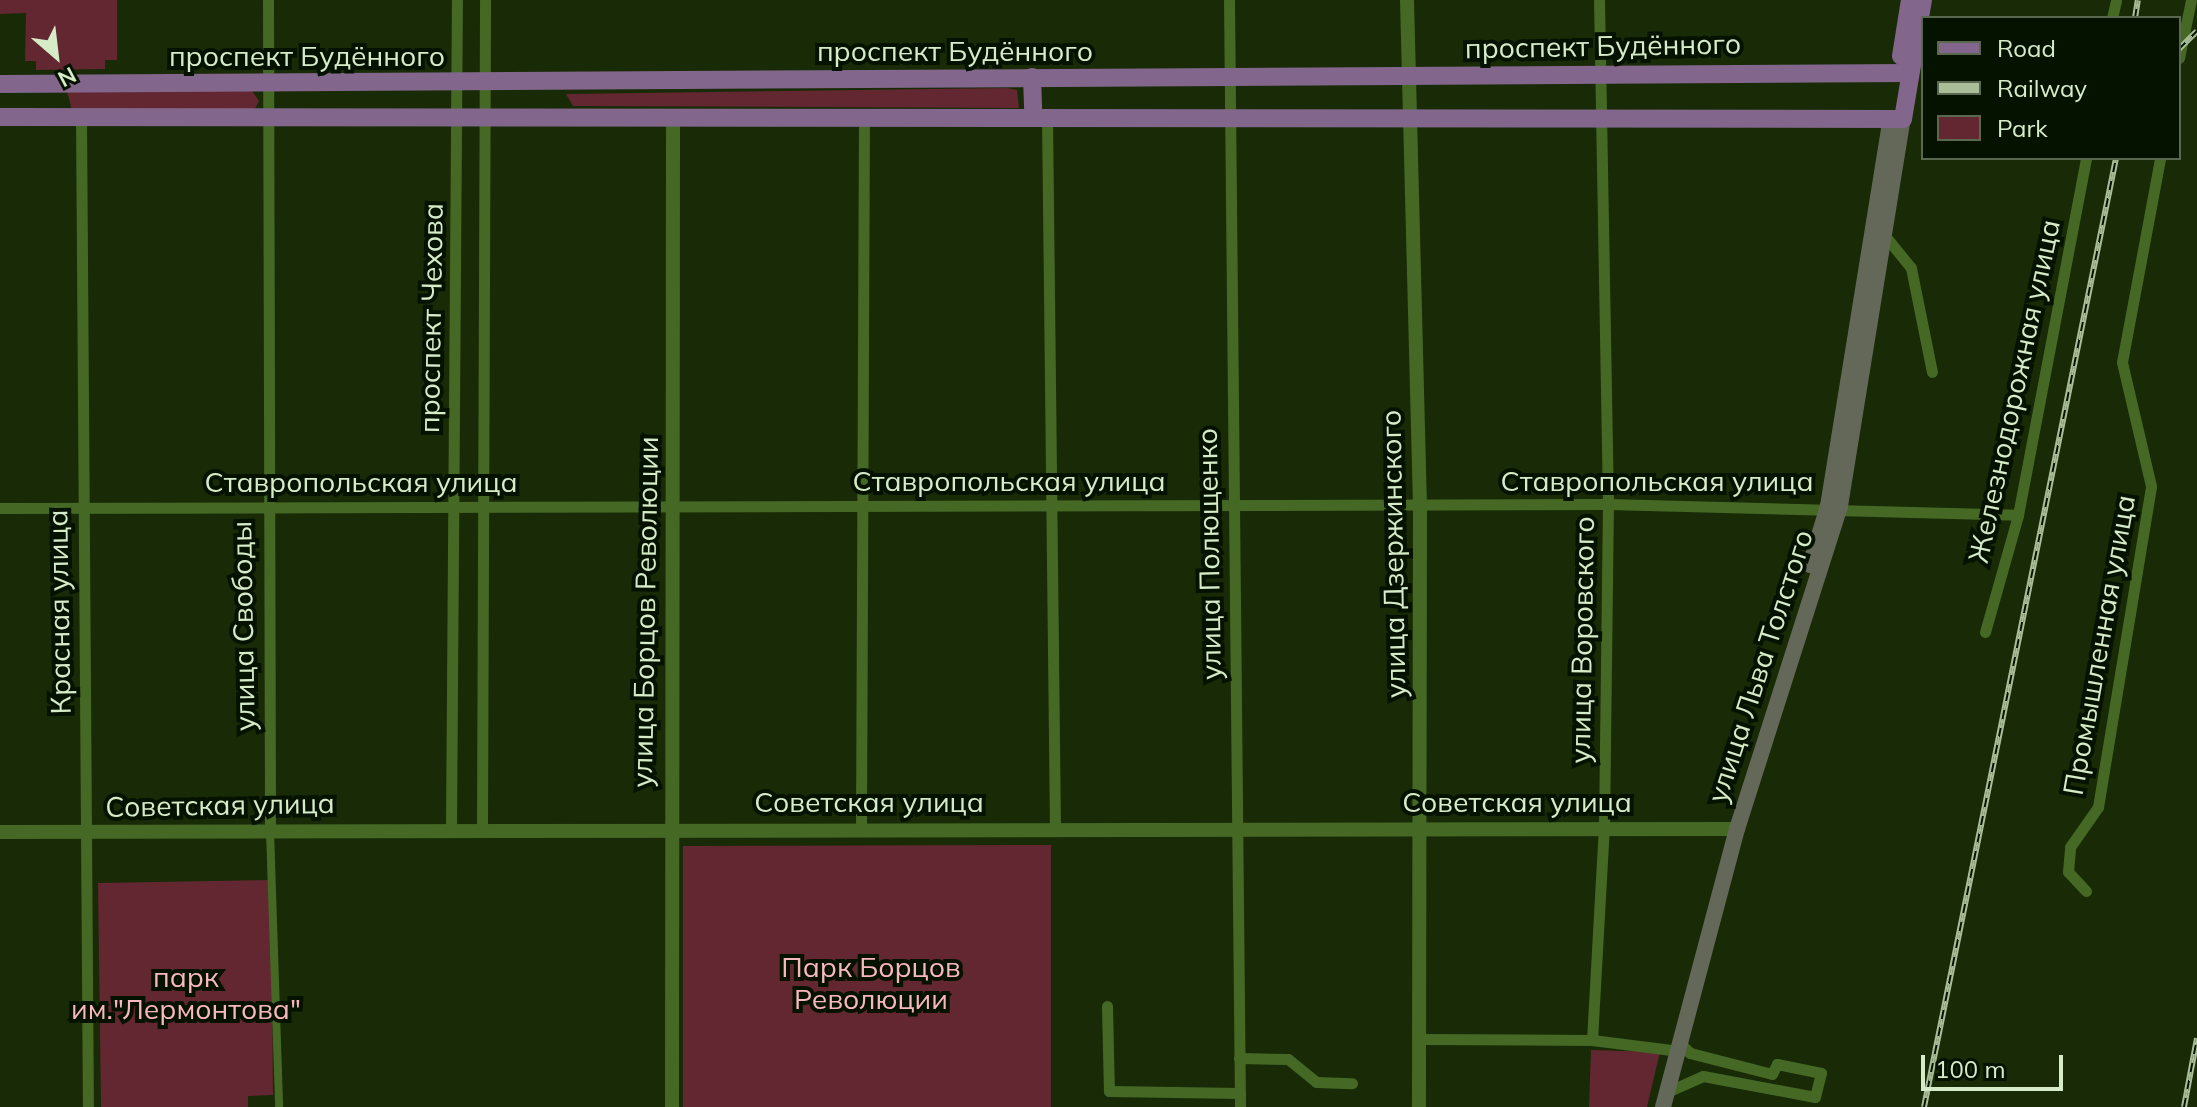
<!DOCTYPE html>
<meta charset="utf-8">
<style>
body{margin:0}
#map{position:relative;width:2197px;height:1107px;overflow:hidden;background:#182a06;font-family:Mulish,sans-serif}
div>[style]{position:absolute}
[style*='--x']{left:calc(var(--x)*1px);top:calc(var(--y)*1px);width:calc(var(--w)*1px);rotate:calc(var(--a)*1deg)}
.green>*{inset:0;background:#622730}
.pedestrian>*{height:8px;margin:-4px;padding:0 4px;transform-origin:4px;border-radius:4px;background:#456924}
.minor>*{height:11px;margin:-5.5px;padding:0 5.5px;transform-origin:5.5px;border-radius:5.5px;background:#456924}
.tertiary>*{height:14px;margin:-7px;padding:0 7px;transform-origin:7px;border-radius:7px;background:#456924}
.secondary>*{height:16px;margin:-8px;padding:0 8px;transform-origin:8px;border-radius:8px;background:#636858}
.primary>*{height:18px;margin:-9px;padding:0 9px;transform-origin:9px;border-radius:9px;background:#82668c}
.rail>*{height:6px;margin-top:-3px;transform-origin:0;background:repeating-linear-gradient(90deg,#051200 0 9px,#aabe9a 0 18px);box-sizing:border-box;border-block:2px solid #aabe9a}
span{translate:-50% -50%;white-space:nowrap;text-align:center;line-height:1.15;-webkit-text-stroke:8px #051200;paint-order:stroke}
.street-label{font-size:28px;color:#d6ebc7}
.park-label{font-size:28px;color:#f7b7bd}
.legend{position:absolute;left:1921px;top:16px;width:260px;height:144px;box-sizing:border-box;background:#051200;border:2px solid #596950;margin:0;padding:10px 14px;list-style:none;font-size:24px;color:#d6ebc7}
.legend li{display:flex;align-items:center;gap:16px;height:40px}
.legend b{width:40px;border:2px solid #596950}
.north{position:absolute;left:16px;top:16px;width:80px;height:80px;-webkit-text-stroke:6px #051200;paint-order:stroke;rotate:152deg;font-size:22px;font-weight:700;line-height:32px;text-align:center;color:#d6ebc7}
.north::after{content:'';display:block;margin:auto;width:28px;height:36px;background:#d6ebc7;clip-path:polygon(50% 0,100% 100%,50% 72%,0 100%)}
.scale{position:absolute;left:1921px;top:1055px;width:142px;height:36px;box-sizing:border-box;border:4px solid #d6ebc7;border-top:0;padding-left:10px;font-size:24px;line-height:28px;white-space:nowrap;color:#d6ebc7;-webkit-text-stroke:6px #051200;paint-order:stroke}
</style>
<div id="map">
<div class="green">
<i style="clip-path:polygon(0 0,117px 0,117px 60px,105px 60px,105px 69px,36px 70px,36px 61px,25px 61px,26px 13px,0 14px)"></i>
<i style="clip-path:polygon(1007px 88px,1017px 90px,1019px 108px,573px 106px,566px 94px)"></i>
<i style="clip-path:polygon(67px 91px,252px 91px,259px 101px,254px 111px,72px 111px)"></i>
<i style="clip-path:polygon(1051px 845px,1051px 1107px,683px 1107px,683px 846px)"></i>
<i style="clip-path:polygon(271px 880px,273px 1095px,248px 1096px,248px 1107px,101px 1107px,98px 883px)"></i>
<i style="clip-path:polygon(1591px 1050px,1660px 1052px,1647px 1107px,1589px 1107px)"></i>
</div>
<div class="pedestrian">
<i style="--x:270;--y:831;--w:276;--a:88.1"></i>
</div>
<div class="minor">
<i style="--x:268;--y:0;--w:830;--a:89.86"></i>
<i style="--x:1229;--y:0;--w:1107;--a:89.43"></i>
<i style="--x:2112;--y:18;--w:18;--a:-77"></i>
<i style="--x:2179;--y:58;--w:59;--a:-78.3"></i>
<i style="--x:1047;--y:115;--w:713;--a:89.36"></i>
<i style="--x:81;--y:116;--w:991;--a:89.6"></i>
<i style="--x:1886;--y:237;--w:40;--a:51"></i>
<i style="--x:1911;--y:268;--w:106;--a:78.6"></i>
<i style="--x:0;--y:508;--w:1608;--a:-0.14"></i>
<i style="--x:1608;--y:504;--w:410;--a:1.5"></i>
<i style="--x:1985;--y:632;--w:122;--a:-74.2"></i>
<i style="--x:2018;--y:515;--w:363;--a:-79.2"></i>
<i style="--x:861;--y:828;--w:712;--a:-89.76"></i>
<i style="--x:451;--y:829;--w:829;--a:-89.59"></i>
<i style="--x:482;--y:829;--w:829;--a:-89.79"></i>
<i style="--x:2086;--y:891;--w:26;--a:-133"></i>
<i style="--x:2068;--y:872;--w:25;--a:-85"></i>
<i style="--x:2070;--y:847;--w:49;--a:-55"></i>
<i style="--x:2098;--y:807;--w:325;--a:-80.6"></i>
<i style="--x:2151;--y:486;--w:127;--a:-103.2"></i>
<i style="--x:2122;--y:362;--w:208;--a:-79.4"></i>
<i style="--x:1107;--y:1006;--w:85;--a:88.7"></i>
<i style="--x:1109;--y:1091;--w:131;--a:0.9"></i>
<i style="--x:1420;--y:1039;--w:172;--a:0.3"></i>
<i style="--x:1592;--y:1040;--w:88;--a:7.2"></i>
<i style="--x:1592;--y:1040;--w:212;--a:-86.8"></i>
<i style="--x:1604;--y:828;--w:324;--a:-89.3"></i>
<i style="--x:1608;--y:504;--w:504;--a:-91.02"></i>
<i style="--x:1239;--y:1058;--w:49;--a:1.2"></i>
<i style="--x:1288;--y:1059;--w:36;--a:39"></i>
<i style="--x:1316;--y:1082;--w:36;--a:2"></i>
<i style="--x:1667;--y:1092;--w:39;--a:-24"></i>
<i style="--x:1703;--y:1076;--w:114;--a:10.6"></i>
<i style="--x:1815;--y:1097;--w:25;--a:-76"></i>
<i style="--x:1821;--y:1073;--w:45;--a:-168.4"></i>
<i style="--x:1777;--y:1064;--w:11;--a:117"></i>
<i style="--x:1772;--y:1074;--w:85;--a:-165.6"></i>
<i style="--x:1690;--y:1053;--w:14;--a:-135"></i>
</div>
<div class="tertiary">
<i style="--x:1407;--y:0;--w:505;--a:88.53"></i>
<i style="--x:1420;--y:505;--w:602;--a:90.1"></i>
<i style="--x:0;--y:832;--w:1737;--a:-0.1"></i>
<i style="--x:672;--y:1107;--w:990;--a:-89.94"></i>
</div>
<div class="secondary">
<i style="--x:1810;--y:565;--w:62;--a:-73"></i>
<i style="--x:1828;--y:506;--w:392;--a:-80.8"></i>
<i style="--x:1663;--y:1107;--w:288;--a:-75.1"></i>
<i style="--x:1737;--y:829;--w:339;--a:-72.3"></i>
<i style="--x:1840;--y:506;--w:392;--a:-80.8"></i>
</div>
<div class="primary">
<i style="--x:1901;--y:56;--w:57;--a:-80.9"></i>
<i style="--x:1032;--y:77;--w:38;--a:88"></i>
<i style="--x:0;--y:84;--w:1910;--a:-0.33"></i>
<i style="--x:0;--y:117;--w:1903;--a:0.06"></i>
<i style="--x:1903;--y:119;--w:121;--a:-80.5"></i>
</div>
<div class="rail">
<i style="--x:2135;--y:18;--w:18;--a:-81"></i>
<i style="--x:2179;--y:49;--w:25;--a:-45"></i>
<i style="--x:1924;--y:1107;--w:968;--a:-78.56"></i>
<i style="--x:2184;--y:1107;--w:70;--a:-79.3"></i>
</div>
<div class="street-label">
<span style="left:1603px;top:46px;rotate:-1deg">проспект Будённого</span>
<span style="left:955px;top:51px">проспект Будённого</span>
<span style="left:307px;top:56px">проспект Будённого</span>
<span style="left:431px;top:318px;rotate:-89deg">проспект Чехова</span>
<span style="left:2014px;top:391px;rotate:-78deg">Железнодорожная улица</span>
<span style="left:1009px;top:481px">Ставропольская улица</span>
<span style="left:1657px;top:481px">Ставропольская улица</span>
<span style="left:361px;top:482px">Ставропольская улица</span>
<span style="left:1209px;top:554px;rotate:-91deg">улица Полющенко</span>
<span style="left:1393px;top:554px;rotate:-91deg">улица Дзержинского</span>
<span style="left:59px;top:612px;rotate:-91deg">Красная улица</span>
<span style="left:645px;top:612px;rotate:-89deg">улица Борцов Революции</span>
<span style="left:243px;top:626px;rotate:-91deg">улица Свободы</span>
<span style="left:1582px;top:640px;rotate:-89deg">улица Воровского</span>
<span style="left:2099px;top:645px;rotate:-80deg">Промышленная улица</span>
<span style="left:1760px;top:666px;rotate:-72deg">улица Льва Толстого</span>
<span style="left:869px;top:802px">Советская улица</span>
<span style="left:1517px;top:802px">Советская улица</span>
<span style="left:220px;top:805px;rotate:-1deg">Советская улица</span>
</div>
<div class="park-label">
<span style="left:871px;top:983px">Парк Борцов<br>Революции</span>
<span style="left:186px;top:993px">парк<br>им."Лермонтова"</span>
</div>
<ul class="legend">
<li><b style="height:10px;background:#82668c"></b>Road</li>
<li><b style="height:10px;background:#aabe9a"></b>Railway</li>
<li><b style="height:22px;background:#622730"></b>Park</li>
</ul>
<div class="north">N</div>
<div class="scale">100 m</div>
</div>
